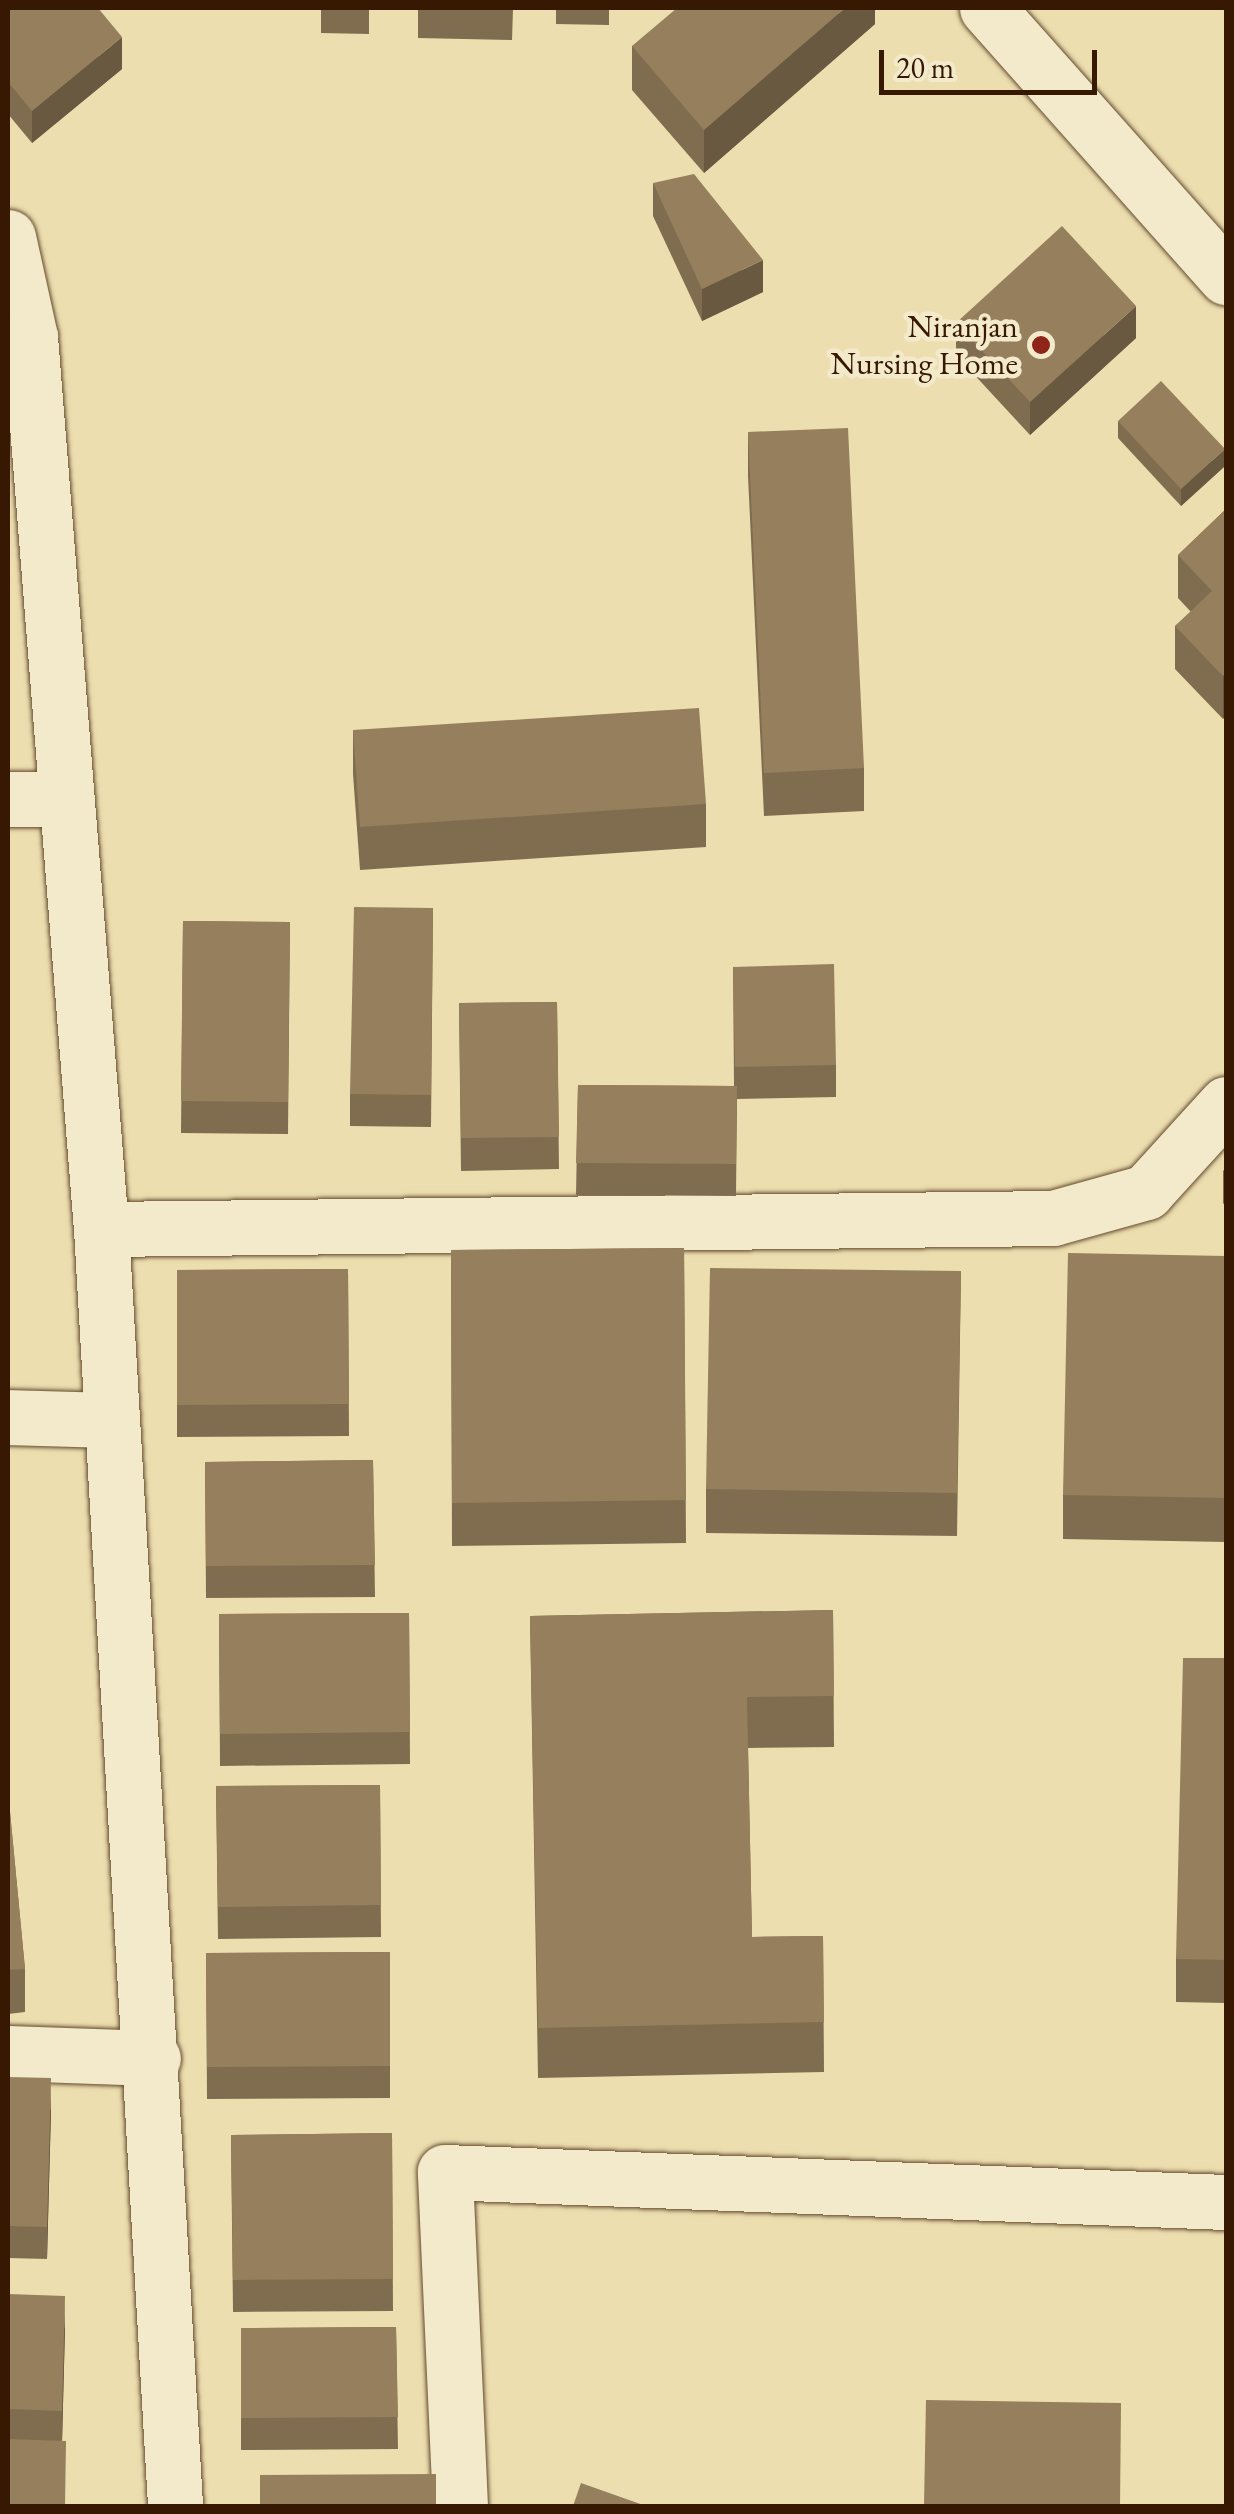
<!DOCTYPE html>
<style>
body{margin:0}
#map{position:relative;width:1234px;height:2514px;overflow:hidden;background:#ecdeaf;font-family:"EB Garamond",serif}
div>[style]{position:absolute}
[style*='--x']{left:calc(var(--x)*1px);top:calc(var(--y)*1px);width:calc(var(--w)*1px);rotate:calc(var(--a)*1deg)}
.roads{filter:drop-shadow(0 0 2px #644a2e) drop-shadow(0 0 2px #644a2e)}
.minor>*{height:55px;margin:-27.5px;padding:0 27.5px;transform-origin:27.5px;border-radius:27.5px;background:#f3eacb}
.wall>*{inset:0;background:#806d4f}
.shaded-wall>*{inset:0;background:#685940}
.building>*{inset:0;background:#957f5c}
.dots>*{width:28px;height:28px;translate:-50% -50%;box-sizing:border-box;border:5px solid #f3eacb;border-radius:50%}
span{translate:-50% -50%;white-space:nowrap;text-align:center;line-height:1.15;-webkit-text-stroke:9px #f3eacb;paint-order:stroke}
.poi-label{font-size:32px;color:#361803}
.right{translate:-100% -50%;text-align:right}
.frame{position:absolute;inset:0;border:10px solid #361803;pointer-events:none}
.scale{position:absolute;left:879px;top:50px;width:218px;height:45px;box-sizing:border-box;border:5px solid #361803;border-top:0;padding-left:12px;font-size:30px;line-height:35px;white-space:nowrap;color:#361803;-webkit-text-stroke:8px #f3eacb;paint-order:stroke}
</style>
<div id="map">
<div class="roads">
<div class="minor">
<i style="--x:987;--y:8;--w:360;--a:48.4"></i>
<i style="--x:8;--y:237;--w:102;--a:77.6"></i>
<i style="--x:30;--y:337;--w:895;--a:85.45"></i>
<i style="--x:101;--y:1229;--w:1279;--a:86.68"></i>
<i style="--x:8;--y:799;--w:58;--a:0"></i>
<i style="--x:101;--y:1229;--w:952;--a:-0.66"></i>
<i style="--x:1053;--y:1218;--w:97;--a:-15.6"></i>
<i style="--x:1146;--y:1192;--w:119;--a:-47.7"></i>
<i style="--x:8;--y:1417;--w:101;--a:1.7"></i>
<i style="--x:8;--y:2053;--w:145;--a:2"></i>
<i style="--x:460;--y:2506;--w:334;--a:-92.6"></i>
<i style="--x:445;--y:2172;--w:782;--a:2.2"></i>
</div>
</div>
<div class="wall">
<i style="clip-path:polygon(8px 8px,122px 69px,32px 143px,8px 114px)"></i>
<i style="clip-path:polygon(321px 8px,369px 8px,369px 34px,321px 33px)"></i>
<i style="clip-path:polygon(418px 8px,513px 8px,512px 40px,418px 38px)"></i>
<i style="clip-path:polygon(556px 8px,609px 8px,609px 25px,556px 24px)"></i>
<i style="clip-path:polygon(875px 8px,875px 24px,704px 173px,632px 90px,632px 46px)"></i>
<i style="clip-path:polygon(653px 183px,763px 292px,702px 321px,653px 216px)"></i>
<i style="clip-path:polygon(956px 323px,1136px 338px,1030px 435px,956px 355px)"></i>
<i style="clip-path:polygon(1118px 421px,1225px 466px,1181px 506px,1118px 438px)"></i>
<i style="clip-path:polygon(748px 432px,864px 768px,864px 811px,764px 816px,748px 476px)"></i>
<i style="clip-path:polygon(1226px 509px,1226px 715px,1223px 719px,1175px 669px,1175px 626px,1191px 612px,1178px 598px,1178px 555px)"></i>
<i style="clip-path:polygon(353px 730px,706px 804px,706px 847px,360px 870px,353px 774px)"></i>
<i style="clip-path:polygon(433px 908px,431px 1127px,350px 1126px,350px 1094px)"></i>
<i style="clip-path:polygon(183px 921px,290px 922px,288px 1134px,181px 1133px)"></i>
<i style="clip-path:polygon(733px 967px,836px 1065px,836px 1097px,737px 1099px,736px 1196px,576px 1195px,578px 1085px,734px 1086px)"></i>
<i style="clip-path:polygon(557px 1002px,559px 1169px,461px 1171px,459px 1003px)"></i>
<i style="clip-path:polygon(1226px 1167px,1226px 1207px,1223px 1203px,1223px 1171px)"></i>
<i style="clip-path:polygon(684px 1248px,686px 1543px,452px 1546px,451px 1250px)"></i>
<i style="clip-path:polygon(1226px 1256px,1226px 1542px,1063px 1539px,1063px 1495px)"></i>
<i style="clip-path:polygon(348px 1269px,349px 1436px,177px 1437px,177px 1270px)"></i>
<i style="clip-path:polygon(961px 1271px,957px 1536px,706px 1533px,706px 1489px)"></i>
<i style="clip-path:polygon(373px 1460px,375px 1597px,206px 1598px,205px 1462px)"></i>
<i style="clip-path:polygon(833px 1610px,834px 1747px,748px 1748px,752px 1937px,823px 1936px,824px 2072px,538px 2078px,530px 1616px)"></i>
<i style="clip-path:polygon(409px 1613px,410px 1764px,220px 1766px,219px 1614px)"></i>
<i style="clip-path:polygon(1226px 1658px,1226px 2003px,1176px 2002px,1176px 1959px)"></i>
<i style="clip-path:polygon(380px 1785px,381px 1937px,218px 1939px,216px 1786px)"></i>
<i style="clip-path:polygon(8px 1791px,25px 1969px,25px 2012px,8px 2014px)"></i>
<i style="clip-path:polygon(390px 1952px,390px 2098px,207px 2099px,206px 1953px)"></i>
<i style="clip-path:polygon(8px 2077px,51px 2110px,47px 2259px,8px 2258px)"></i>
<i style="clip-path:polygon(392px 2133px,393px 2311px,233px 2312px,231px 2135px)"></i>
<i style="clip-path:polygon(8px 2294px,65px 2328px,62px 2441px,8px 2506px)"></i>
<i style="clip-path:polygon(396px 2327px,398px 2449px,241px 2450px,241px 2328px)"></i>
</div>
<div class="shaded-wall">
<i style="clip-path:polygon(845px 8px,875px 8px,875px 24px,704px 173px,704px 130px)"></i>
<i style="clip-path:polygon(122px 37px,122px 69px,32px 143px,32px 111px)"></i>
<i style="clip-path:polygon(763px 260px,763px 292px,702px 321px,702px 289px)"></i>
<i style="clip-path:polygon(1136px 306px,1136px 338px,1030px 435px,1030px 402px)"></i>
<i style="clip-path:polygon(1225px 449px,1225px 466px,1181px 506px,1181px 489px)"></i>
<i style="clip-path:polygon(1226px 672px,1226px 715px,1223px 719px,1223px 676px)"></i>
<i style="clip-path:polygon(51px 2078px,51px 2110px,47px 2259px,47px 2227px)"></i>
<i style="clip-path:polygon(65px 2296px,65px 2328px,62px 2443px,62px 2411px)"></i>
</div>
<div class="building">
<i style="clip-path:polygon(8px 8px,98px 8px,122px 37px,32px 111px,8px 82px)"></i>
<i style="clip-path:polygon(677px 8px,845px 8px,704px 130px,632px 46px)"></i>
<i style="clip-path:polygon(694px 174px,763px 260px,702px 289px,653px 183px)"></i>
<i style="clip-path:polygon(1062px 226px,1136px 306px,1030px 402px,956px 323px)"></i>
<i style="clip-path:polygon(1161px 381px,1225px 449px,1181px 489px,1118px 421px)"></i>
<i style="clip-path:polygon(848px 428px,864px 768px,764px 773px,748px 432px)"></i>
<i style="clip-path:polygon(1226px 509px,1226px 672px,1223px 676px,1175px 626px,1212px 591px,1178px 555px)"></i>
<i style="clip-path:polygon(699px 708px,706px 804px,360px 827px,353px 730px)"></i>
<i style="clip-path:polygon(354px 907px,433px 908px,431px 1095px,350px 1094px)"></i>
<i style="clip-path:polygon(183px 921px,290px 922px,288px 1102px,181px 1101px)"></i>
<i style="clip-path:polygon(834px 964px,836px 1065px,735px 1067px,733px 967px)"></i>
<i style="clip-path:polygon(557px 1002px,559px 1137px,461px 1138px,459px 1003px)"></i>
<i style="clip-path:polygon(578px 1085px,737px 1086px,736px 1164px,576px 1163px)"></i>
<i style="clip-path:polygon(684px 1248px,686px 1500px,452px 1503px,451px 1250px)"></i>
<i style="clip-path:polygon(1068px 1253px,1226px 1256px,1226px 1498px,1063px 1495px)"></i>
<i style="clip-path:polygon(710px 1268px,961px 1271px,957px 1493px,706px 1489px)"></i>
<i style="clip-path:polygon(348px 1269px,349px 1404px,177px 1405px,177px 1270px)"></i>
<i style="clip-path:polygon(373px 1460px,375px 1565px,206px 1566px,205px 1462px)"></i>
<i style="clip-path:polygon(833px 1610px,834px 1696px,747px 1697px,752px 1937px,823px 1936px,824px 2022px,538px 2028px,530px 1616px)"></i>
<i style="clip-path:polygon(409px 1613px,410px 1732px,220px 1734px,219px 1614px)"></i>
<i style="clip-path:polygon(1183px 1658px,1226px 1658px,1226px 1960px,1176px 1959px)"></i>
<i style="clip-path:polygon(380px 1785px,381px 1905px,218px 1907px,216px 1786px)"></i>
<i style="clip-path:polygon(8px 1791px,25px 1969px,8px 1970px)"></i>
<i style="clip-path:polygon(390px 1952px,390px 2066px,207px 2067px,206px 1953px)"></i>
<i style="clip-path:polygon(8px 2077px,51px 2078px,47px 2227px,8px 2226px)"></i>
<i style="clip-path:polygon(392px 2133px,393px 2279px,233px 2280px,231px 2135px)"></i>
<i style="clip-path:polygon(8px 2294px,65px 2296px,62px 2411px,8px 2409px)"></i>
<i style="clip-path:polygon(396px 2327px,398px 2417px,241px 2418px,241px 2328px)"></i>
<i style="clip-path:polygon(926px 2400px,1121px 2403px,1120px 2506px,924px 2506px)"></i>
<i style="clip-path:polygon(8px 2439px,66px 2441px,65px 2506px,8px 2506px)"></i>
<i style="clip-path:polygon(436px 2474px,436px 2506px,260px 2506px,260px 2475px)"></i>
<i style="clip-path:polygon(581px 2483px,646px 2506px,573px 2506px)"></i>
</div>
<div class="dots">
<i style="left:1041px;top:345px;background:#8f2418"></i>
</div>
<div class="poi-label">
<span class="right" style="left:1018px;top:345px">Niranjan<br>Nursing Home</span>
</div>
<div class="frame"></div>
<div class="scale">20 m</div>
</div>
